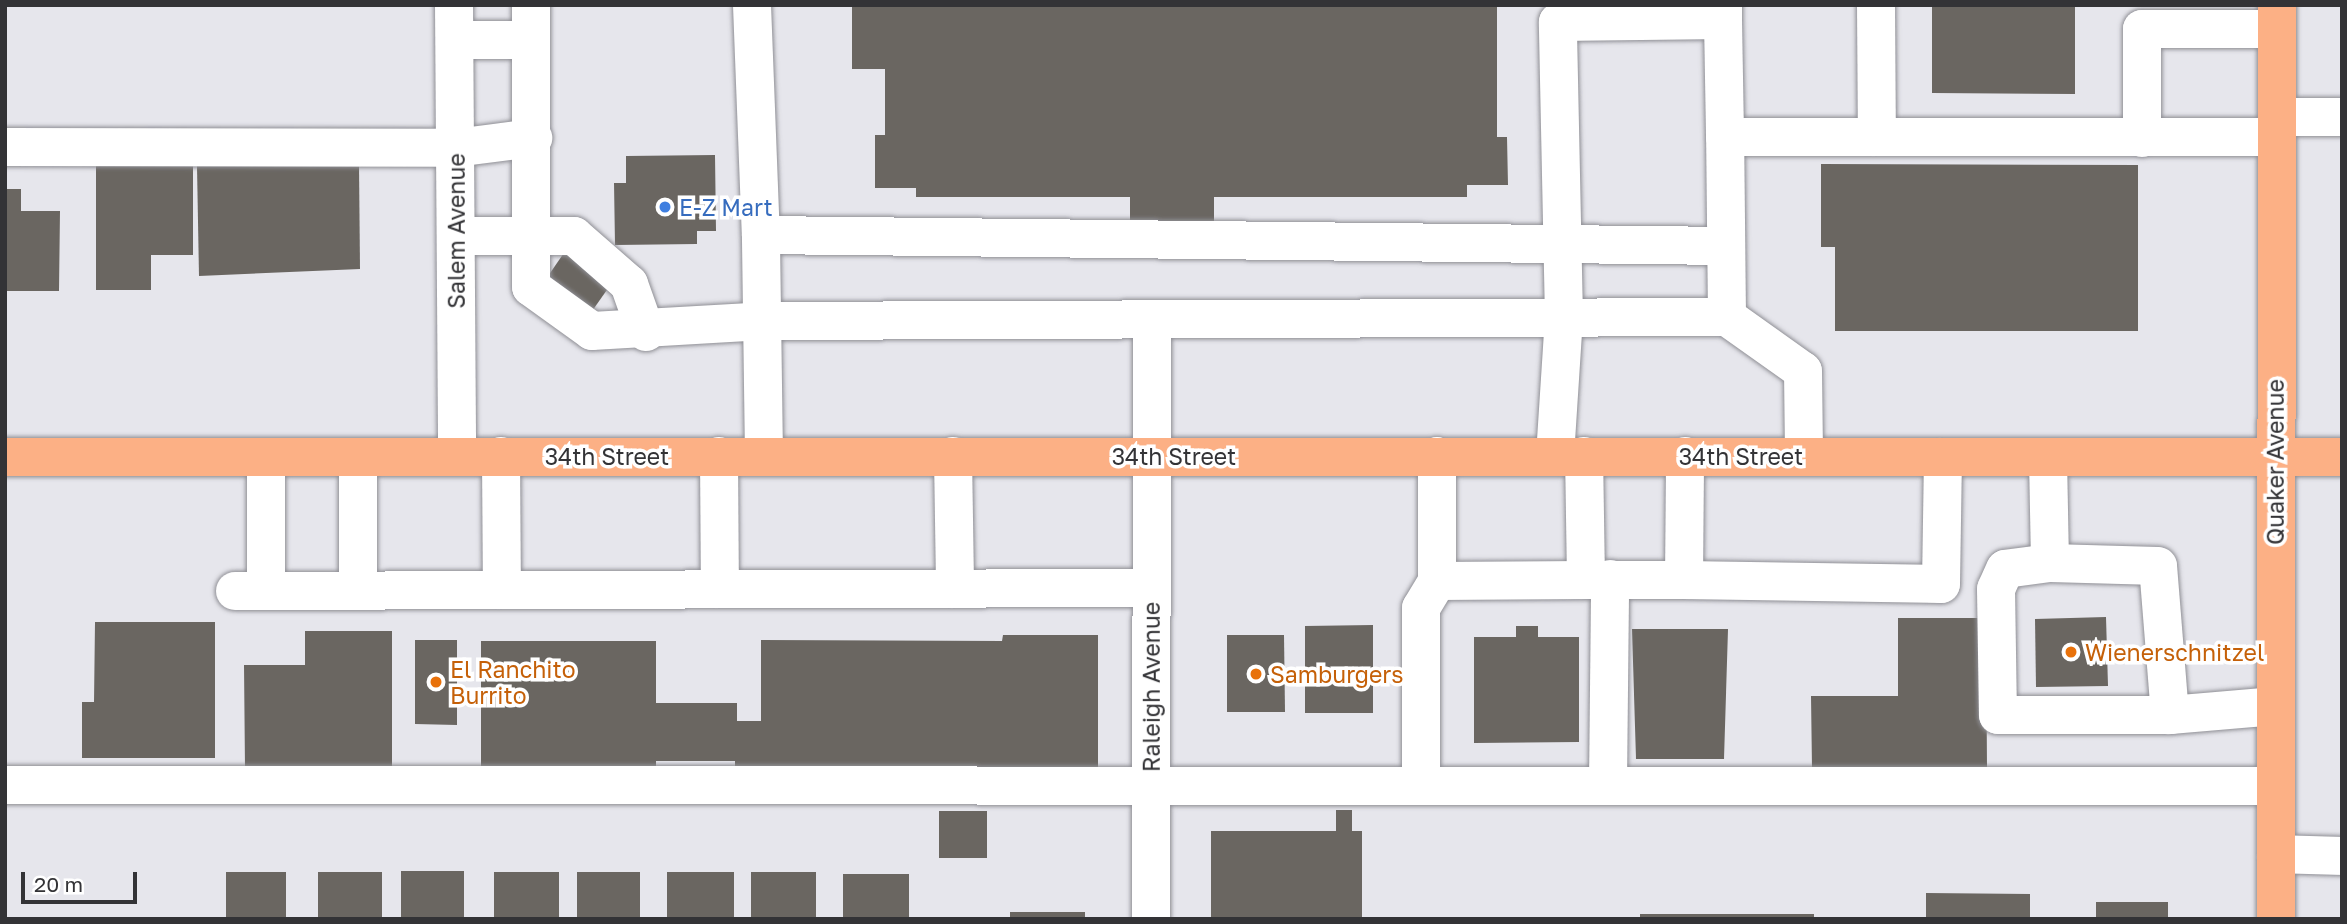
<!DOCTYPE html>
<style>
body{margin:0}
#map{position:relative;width:2347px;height:924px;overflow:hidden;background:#e6e6ec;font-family:"Golos Text",sans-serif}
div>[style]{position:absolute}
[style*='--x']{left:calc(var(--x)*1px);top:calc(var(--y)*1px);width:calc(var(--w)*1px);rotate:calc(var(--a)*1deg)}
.building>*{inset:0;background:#6a6661}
.roads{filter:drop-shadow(0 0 2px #8f8f95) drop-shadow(0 0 2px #8f8f95)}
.minor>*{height:38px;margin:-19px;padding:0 19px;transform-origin:19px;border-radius:19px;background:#fff}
.major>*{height:38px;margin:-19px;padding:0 19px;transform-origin:19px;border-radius:19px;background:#fcb085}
.dots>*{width:19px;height:19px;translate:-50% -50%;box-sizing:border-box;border:4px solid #fff;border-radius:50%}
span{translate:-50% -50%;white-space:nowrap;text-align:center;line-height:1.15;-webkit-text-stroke:7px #fff;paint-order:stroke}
.shop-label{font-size:23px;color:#366cbe}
.left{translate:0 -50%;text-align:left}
.street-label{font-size:23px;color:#333336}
.food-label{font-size:23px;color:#c56008}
.frame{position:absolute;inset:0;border:7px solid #333336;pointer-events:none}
.scale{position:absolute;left:21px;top:872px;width:116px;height:32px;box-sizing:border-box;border:4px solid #333336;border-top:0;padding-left:9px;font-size:21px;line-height:24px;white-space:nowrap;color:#333336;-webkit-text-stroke:5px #fff;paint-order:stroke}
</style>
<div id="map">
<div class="building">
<i style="clip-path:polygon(852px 5px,1497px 5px,1497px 137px,1507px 137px,1508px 185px,1467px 185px,1467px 197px,1214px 197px,1214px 227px,1130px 227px,1130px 197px,916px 197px,916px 188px,875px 188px,875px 135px,885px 135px,885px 69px,852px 69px)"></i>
<i style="clip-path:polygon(1932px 5px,2075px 5px,2075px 94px,1932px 93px)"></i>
<i style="clip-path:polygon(715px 155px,716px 231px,697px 231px,697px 244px,615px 245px,614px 183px,626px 183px,626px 156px)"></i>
<i style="clip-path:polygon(1821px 164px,2138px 165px,2138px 331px,1835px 331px,1835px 247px,1821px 247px)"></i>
<i style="clip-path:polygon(96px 165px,193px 166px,193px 255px,151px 255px,151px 290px,96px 290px)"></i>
<i style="clip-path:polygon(359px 165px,360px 269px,199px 276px,197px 166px)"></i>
<i style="clip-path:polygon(5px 189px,21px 189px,21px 211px,60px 211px,59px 291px,5px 291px)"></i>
<i style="clip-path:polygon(570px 244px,616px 277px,590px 314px,544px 282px)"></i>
<i style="clip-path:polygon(2106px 617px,2108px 686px,2036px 687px,2035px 619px)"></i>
<i style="clip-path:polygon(1898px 618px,1986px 618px,1987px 767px,1812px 768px,1811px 696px,1898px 696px)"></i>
<i style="clip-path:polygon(95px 622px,215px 622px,215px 758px,82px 758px,82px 702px,94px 702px)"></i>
<i style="clip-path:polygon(1373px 625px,1373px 713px,1305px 713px,1305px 626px)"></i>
<i style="clip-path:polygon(1516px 626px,1538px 626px,1538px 637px,1579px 637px,1579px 742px,1474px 743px,1474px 637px,1516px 637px)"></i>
<i style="clip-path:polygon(1632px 629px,1728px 629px,1724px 759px,1636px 759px)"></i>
<i style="clip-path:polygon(305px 631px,392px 631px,392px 768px,245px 768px,244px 665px,305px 665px)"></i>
<i style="clip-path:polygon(1003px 635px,1098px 635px,1098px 770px,735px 770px,735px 761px,656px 761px,656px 770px,481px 770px,481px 641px,656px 641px,656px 703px,737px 703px,737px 721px,761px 721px,761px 640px,1002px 641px)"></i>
<i style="clip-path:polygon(1227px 635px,1284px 635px,1285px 712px,1227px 712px)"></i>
<i style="clip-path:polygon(415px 640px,457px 640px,457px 725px,415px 724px)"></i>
<i style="clip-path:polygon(1336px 810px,1352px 810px,1352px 831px,1362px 831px,1362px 919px,1211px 919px,1211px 831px,1336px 831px)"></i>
<i style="clip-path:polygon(939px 811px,987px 811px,987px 858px,939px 858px)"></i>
<i style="clip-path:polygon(401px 871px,464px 871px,464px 919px,401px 919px)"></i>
<i style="clip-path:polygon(226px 872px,286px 872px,286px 919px,226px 919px)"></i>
<i style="clip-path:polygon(318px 872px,382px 872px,382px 919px,318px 919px)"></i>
<i style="clip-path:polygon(494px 872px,559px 872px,559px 919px,494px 919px)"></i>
<i style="clip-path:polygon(577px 872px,640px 872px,640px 919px,577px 919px)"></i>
<i style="clip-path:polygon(667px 872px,734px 872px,734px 919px,667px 919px)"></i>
<i style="clip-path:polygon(751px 872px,816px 872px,816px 919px,751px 919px)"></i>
<i style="clip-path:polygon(843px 874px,909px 874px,909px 919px,843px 919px)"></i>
<i style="clip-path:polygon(1926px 893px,2030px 894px,2030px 919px,1926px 919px)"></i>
<i style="clip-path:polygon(2096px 902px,2168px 902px,2168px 919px,2096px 919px)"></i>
<i style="clip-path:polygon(1010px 912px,1085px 912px,1085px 919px,1010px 919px)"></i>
<i style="clip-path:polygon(1640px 914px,1814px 914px,1814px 919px,1640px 919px)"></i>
</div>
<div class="roads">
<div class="minor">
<i style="--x:454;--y:5;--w:451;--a:89.6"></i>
<i style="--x:531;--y:5;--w:282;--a:90"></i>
<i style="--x:531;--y:287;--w:75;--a:35.8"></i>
<i style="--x:592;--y:331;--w:172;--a:-3.3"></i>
<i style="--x:764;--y:321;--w:963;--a:-0.24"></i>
<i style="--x:1727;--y:317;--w:180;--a:-90.6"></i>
<i style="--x:1725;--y:137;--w:552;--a:0"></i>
<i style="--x:752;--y:5;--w:230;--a:87.8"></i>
<i style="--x:1876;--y:5;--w:132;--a:89.6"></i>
<i style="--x:1723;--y:20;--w:117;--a:89"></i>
<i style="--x:455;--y:40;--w:76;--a:0"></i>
<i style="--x:2277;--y:117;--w:65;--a:0"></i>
<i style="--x:2142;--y:138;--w:109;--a:-90"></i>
<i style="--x:2142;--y:29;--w:135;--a:0"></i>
<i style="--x:5;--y:147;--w:450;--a:0.1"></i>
<i style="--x:455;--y:148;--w:79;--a:-7.3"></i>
<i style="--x:456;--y:236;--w:118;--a:0"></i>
<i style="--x:574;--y:236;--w:73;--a:41.1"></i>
<i style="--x:629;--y:284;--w:51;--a:70.5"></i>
<i style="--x:1727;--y:317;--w:93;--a:35.4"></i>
<i style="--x:1803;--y:371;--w:84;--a:89.3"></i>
<i style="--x:501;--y:456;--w:134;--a:89.6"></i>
<i style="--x:719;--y:456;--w:133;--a:89.6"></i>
<i style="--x:764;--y:456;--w:221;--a:-90.8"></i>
<i style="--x:761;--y:235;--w:964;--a:0.65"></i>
<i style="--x:953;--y:456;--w:133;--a:89.1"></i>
<i style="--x:1555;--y:456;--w:138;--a:-86.3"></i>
<i style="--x:1564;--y:318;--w:296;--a:-91.2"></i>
<i style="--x:1558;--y:22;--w:165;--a:-0.7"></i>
<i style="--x:1723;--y:20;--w:15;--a:-90"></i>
<i style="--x:266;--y:457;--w:134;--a:90"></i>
<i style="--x:2048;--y:458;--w:105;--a:88.9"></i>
<i style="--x:1586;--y:580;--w:98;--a:0"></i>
<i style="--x:1684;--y:580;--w:124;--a:-89.5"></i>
<i style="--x:1684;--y:580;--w:257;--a:0.9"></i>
<i style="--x:1941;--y:584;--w:127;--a:-89.1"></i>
<i style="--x:1437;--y:581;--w:149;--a:-0.4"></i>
<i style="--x:1586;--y:580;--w:124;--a:-90.9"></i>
<i style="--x:235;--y:591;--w:916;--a:-0.19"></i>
<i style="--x:358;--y:591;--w:134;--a:-90"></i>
<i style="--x:2170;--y:715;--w:149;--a:-94.6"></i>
<i style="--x:2158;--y:566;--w:108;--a:-178.4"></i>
<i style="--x:2050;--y:563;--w:45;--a:172.4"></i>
<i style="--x:2005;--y:569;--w:22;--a:114"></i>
<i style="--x:1996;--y:589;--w:126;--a:89.1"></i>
<i style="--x:1998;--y:715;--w:172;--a:0"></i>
<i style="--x:2170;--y:715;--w:106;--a:-4.9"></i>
<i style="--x:5;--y:785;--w:2271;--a:0.03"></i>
<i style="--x:1608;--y:785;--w:206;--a:-89.4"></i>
<i style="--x:1421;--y:786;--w:178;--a:-90"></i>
<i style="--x:1421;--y:608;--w:31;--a:-59"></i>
<i style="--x:1437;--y:581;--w:125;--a:-90"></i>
<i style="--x:2276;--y:854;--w:66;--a:1.7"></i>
<i style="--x:1151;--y:919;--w:599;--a:-89.9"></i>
</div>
<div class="major">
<i style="--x:5;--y:457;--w:2337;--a:0"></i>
<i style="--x:2276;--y:919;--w:914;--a:-89.94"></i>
</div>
</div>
<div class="dots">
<i style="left:665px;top:207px;background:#3f7fe0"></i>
<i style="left:2071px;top:652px;background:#e8710a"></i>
<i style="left:1256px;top:674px;background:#e8710a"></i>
<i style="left:436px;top:682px;background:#e8710a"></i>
</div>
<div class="shop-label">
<span class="left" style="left:679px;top:207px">E-Z Mart</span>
</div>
<div class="street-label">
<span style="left:456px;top:231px;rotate:-90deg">Salem Avenue</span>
<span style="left:607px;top:456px">34th Street</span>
<span style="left:1174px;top:456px">34th Street</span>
<span style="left:1741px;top:456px">34th Street</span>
<span style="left:2275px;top:462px;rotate:-90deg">Quaker Avenue</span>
<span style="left:1151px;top:687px;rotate:-90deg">Raleigh Avenue</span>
</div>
<div class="food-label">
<span class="left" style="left:2085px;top:652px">Wienerschnitzel</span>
<span class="left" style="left:450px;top:682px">El Ranchito<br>Burrito</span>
<span class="left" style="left:1270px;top:674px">Samburgers</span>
</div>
<div class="frame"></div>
<div class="scale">20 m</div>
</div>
